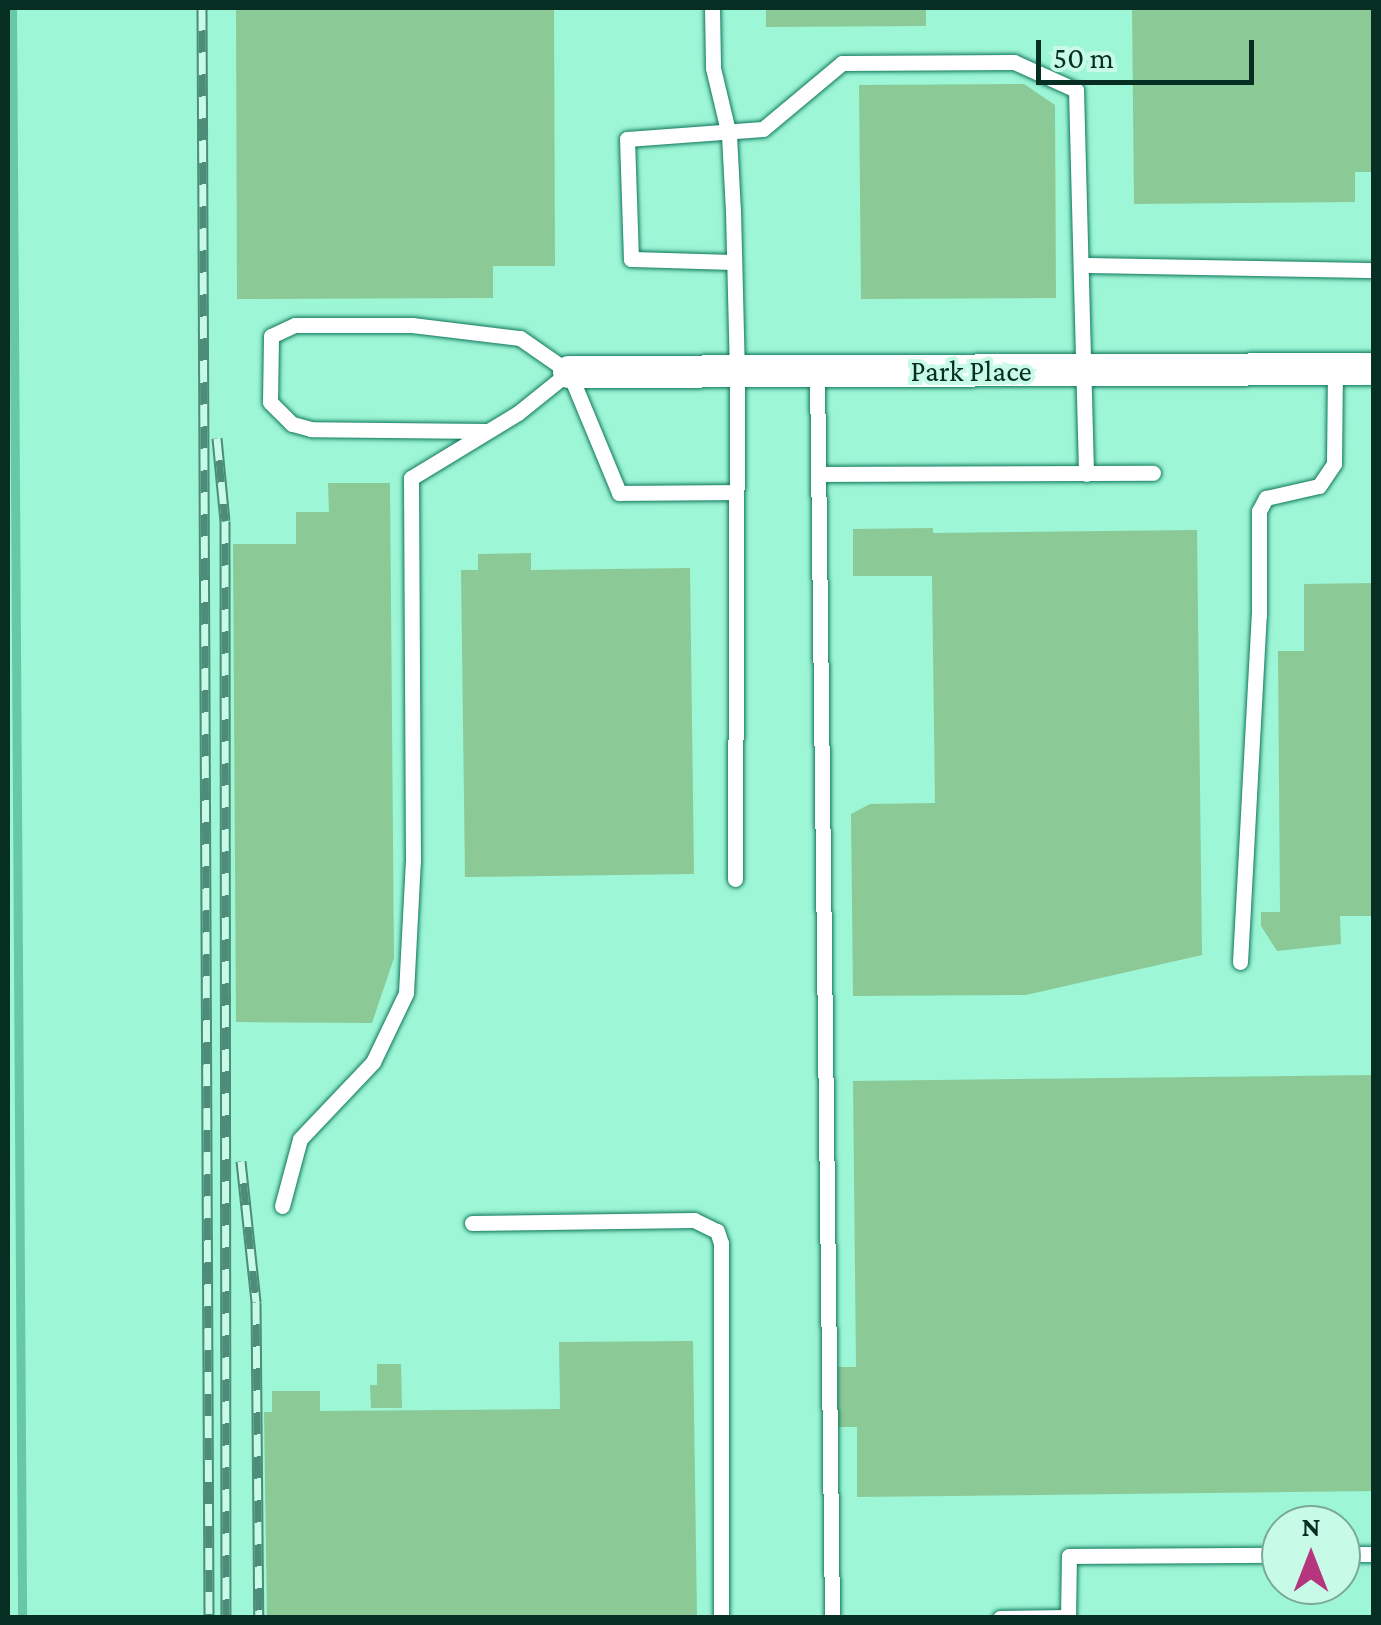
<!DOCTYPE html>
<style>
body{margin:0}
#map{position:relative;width:1381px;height:1625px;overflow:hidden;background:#9df6d6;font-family:"Crimson Pro",serif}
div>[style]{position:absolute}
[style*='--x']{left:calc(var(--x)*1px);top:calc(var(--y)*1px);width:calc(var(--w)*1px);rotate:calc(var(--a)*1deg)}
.stream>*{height:9px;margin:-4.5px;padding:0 4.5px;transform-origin:4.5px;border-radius:4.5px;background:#67c8a8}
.building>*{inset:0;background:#8bca96}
.roads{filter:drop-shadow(0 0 2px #0f775c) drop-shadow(0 0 2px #0f775c)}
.service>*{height:15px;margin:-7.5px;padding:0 7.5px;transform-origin:7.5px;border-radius:7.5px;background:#fff}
.minor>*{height:32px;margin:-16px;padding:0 16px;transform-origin:16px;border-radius:16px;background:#fff}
.rail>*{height:11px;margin-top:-5.5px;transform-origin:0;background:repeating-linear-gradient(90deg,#c8fbe7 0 22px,#4d8c78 0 44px);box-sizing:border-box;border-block:2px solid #4d8c78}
span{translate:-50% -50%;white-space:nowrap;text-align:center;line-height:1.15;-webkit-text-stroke:8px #c8fbe7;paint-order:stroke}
.street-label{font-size:30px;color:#062e23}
.frame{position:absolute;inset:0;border:10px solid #062e23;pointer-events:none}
.north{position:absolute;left:1261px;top:1505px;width:100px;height:100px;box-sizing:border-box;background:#c8fbe7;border:2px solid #7aa999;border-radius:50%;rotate:0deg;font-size:28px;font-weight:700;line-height:40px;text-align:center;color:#062e23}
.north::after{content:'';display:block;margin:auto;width:35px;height:45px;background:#b6357f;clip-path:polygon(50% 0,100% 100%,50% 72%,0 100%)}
.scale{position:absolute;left:1036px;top:40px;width:218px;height:45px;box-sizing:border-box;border:5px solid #062e23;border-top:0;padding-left:12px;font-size:30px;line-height:35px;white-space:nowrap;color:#062e23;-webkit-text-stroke:8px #c8fbe7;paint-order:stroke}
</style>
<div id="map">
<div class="stream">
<i style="--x:12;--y:8;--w:1610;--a:89.64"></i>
</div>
<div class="building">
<i style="clip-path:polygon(236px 8px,554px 8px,555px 266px,493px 266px,493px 298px,237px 299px)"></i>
<i style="clip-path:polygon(766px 8px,926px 8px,926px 26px,766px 27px)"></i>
<i style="clip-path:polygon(1132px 8px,1374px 8px,1374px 172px,1355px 172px,1355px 202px,1134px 204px)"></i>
<i style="clip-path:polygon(1024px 84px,1055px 105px,1056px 298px,861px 299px,859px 85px)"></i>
<i style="clip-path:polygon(328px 483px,390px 483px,394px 958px,372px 1023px,236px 1022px,233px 544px,296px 544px,296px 512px,329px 512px)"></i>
<i style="clip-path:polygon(933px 528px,933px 533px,1197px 530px,1202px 955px,1026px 995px,853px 996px,851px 814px,870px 804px,935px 803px,932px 576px,853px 576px,853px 529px)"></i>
<i style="clip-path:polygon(531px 553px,531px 570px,690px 568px,694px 874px,465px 877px,461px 570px,478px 570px,478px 554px)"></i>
<i style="clip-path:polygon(1374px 583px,1374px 916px,1340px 916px,1341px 944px,1277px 951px,1261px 926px,1261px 912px,1280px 912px,1278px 651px,1304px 651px,1304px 584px)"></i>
<i style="clip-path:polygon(1374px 1075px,1374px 1491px,857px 1497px,857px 1427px,838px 1427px,838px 1367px,856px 1367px,853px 1081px)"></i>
<i style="clip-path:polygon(693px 1341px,697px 1618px,267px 1618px,264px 1412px,272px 1412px,272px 1391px,320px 1391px,320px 1411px,560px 1409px,559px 1342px)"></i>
<i style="clip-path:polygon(377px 1364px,401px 1364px,402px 1408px,371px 1408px,370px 1385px,377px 1385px)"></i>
</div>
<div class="roads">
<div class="service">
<i style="--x:712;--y:8;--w:60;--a:89"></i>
<i style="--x:713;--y:68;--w:69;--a:76.6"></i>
<i style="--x:729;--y:135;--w:76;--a:87"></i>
<i style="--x:733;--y:211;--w:160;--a:88.6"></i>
<i style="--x:737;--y:371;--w:508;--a:90.23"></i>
<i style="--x:734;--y:262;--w:103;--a:-178.3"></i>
<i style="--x:631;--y:259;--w:120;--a:-91.9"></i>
<i style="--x:627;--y:139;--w:136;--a:-4.2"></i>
<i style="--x:763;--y:129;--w:103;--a:-39.9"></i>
<i style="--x:842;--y:63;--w:172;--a:-0.3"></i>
<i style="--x:1014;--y:62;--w:68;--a:24.3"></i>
<i style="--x:1076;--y:90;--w:384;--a:88.5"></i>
<i style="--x:1082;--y:265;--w:292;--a:1"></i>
<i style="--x:817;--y:371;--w:1247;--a:89.31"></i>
<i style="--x:488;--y:431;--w:177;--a:-179.4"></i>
<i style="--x:311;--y:429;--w:20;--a:-165"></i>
<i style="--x:292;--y:424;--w:31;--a:-135"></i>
<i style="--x:270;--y:402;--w:66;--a:-89.1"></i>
<i style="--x:271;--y:336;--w:26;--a:-25"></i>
<i style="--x:295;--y:325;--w:117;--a:0"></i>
<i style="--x:412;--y:325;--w:109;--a:6.9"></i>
<i style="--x:520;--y:338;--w:60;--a:34.8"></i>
<i style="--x:569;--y:372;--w:131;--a:67.5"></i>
<i style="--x:619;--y:493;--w:117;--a:-0.5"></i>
<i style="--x:818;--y:474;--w:335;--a:-0.2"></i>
<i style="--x:1240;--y:962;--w:348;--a:-86.9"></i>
<i style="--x:1259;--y:615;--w:104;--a:-90"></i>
<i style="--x:1259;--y:511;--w:15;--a:-62"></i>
<i style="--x:1266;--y:498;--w:54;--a:-12.8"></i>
<i style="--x:1319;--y:486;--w:27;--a:-56"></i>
<i style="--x:1334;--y:464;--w:95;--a:-89.4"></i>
<i style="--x:282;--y:1206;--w:69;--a:-75"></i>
<i style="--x:300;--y:1139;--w:106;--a:-46.5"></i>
<i style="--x:373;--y:1062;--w:76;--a:-64.4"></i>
<i style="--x:406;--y:993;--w:132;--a:-87"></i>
<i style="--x:413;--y:861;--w:383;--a:-90.3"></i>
<i style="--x:411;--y:478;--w:125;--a:-31.3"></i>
<i style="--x:518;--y:413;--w:65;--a:-38.8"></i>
<i style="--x:472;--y:1223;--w:222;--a:-0.8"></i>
<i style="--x:694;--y:1220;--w:25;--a:26"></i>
<i style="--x:717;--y:1231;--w:13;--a:72"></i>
<i style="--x:721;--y:1243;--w:375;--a:90"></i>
<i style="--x:1341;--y:1554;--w:33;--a:0"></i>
<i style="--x:1000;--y:1618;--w:68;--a:-0.8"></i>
<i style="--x:1068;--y:1618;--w:62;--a:-89.1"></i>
<i style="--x:1069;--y:1556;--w:212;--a:-0.3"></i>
</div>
<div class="minor">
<i style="--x:569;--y:372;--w:805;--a:-0.21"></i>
</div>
</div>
<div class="rail">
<i style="--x:202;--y:8;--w:1610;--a:89.75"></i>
<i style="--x:217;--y:438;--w:83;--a:84.5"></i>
<i style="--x:225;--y:521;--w:1097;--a:89.95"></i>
<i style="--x:241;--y:1161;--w:142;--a:83.9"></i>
<i style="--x:256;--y:1302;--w:316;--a:89.5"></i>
</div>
<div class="street-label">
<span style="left:971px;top:371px">Park Place</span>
</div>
<div class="frame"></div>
<div class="north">N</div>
<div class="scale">50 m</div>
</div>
